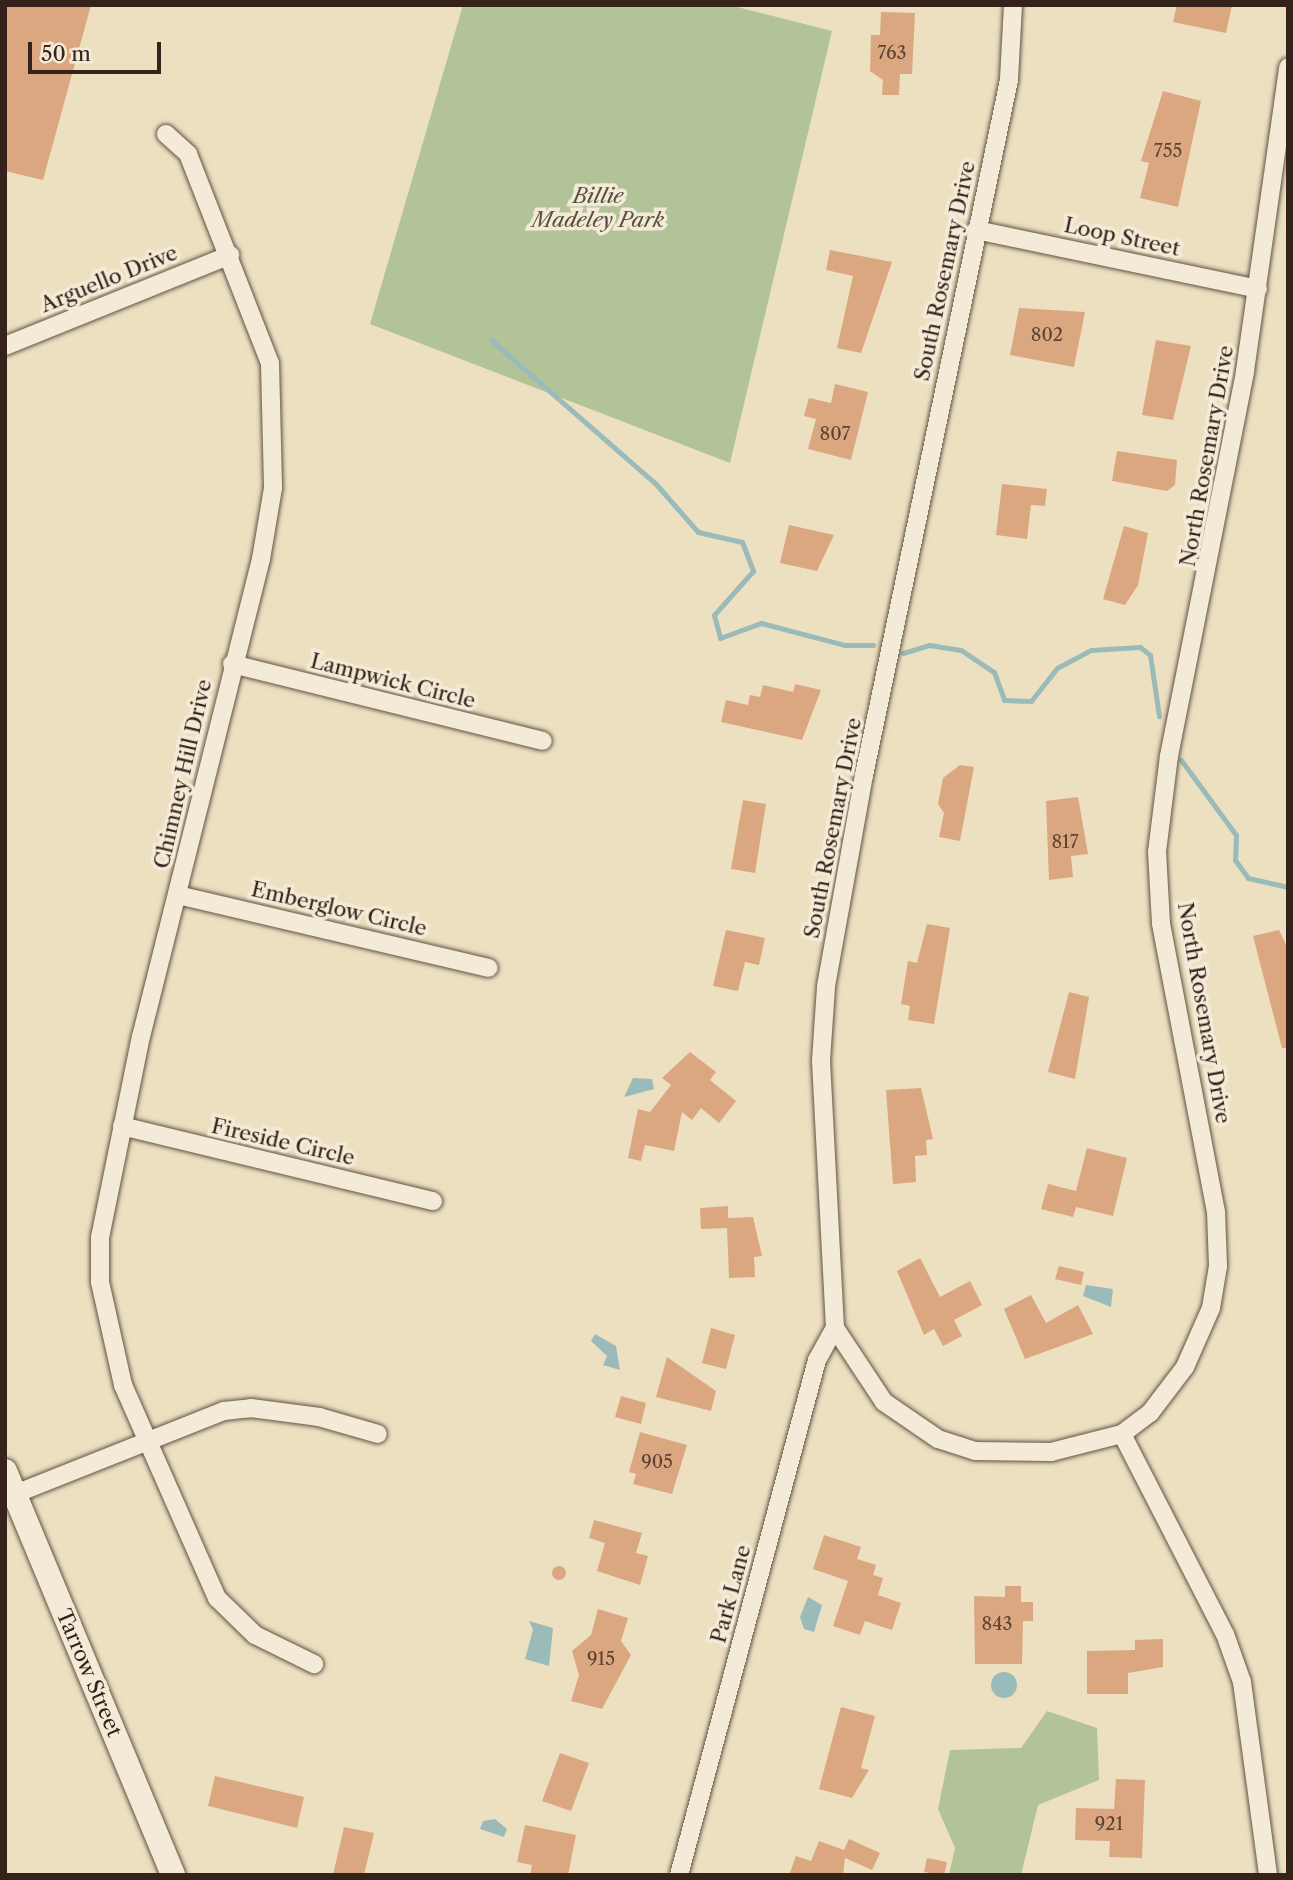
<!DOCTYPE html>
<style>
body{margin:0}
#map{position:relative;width:1293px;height:1880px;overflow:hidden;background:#ece0c1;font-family:"Libre Caslon Text",serif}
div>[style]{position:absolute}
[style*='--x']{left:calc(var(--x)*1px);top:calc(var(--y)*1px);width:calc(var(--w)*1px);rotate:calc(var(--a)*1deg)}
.green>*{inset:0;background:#b2c398}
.water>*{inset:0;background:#9abbba}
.round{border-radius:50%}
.stream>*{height:5px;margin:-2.5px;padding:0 2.5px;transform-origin:2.5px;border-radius:2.5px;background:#9abbba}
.building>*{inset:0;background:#dba781}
.roads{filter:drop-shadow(0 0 2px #635244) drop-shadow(0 0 2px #635244)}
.minor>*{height:18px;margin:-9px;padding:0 9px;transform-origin:9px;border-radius:9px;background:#f3ebd7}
.secondary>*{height:24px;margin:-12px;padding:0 12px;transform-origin:12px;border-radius:12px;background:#f3ebd7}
span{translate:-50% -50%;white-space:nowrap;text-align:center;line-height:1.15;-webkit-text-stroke:7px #f3ebd7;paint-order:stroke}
.number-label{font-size:18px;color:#5e4334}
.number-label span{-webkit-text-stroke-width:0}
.park-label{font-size:21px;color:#5a5240;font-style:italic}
.street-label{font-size:21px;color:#35221b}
.frame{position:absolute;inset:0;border:7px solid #35221b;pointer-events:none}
.scale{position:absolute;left:28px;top:42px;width:133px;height:32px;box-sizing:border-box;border:4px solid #35221b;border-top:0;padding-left:9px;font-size:21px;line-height:24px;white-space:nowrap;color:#35221b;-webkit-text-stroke:5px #f3ebd7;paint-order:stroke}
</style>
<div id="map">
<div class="green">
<i style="clip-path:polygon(463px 5px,729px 5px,832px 31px,730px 463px,370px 324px)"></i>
<i style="clip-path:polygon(1047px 1711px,1097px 1728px,1099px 1780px,1038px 1805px,1021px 1875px,949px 1875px,955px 1848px,938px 1809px,950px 1750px,1021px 1748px)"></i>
</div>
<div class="water">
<i style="clip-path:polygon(633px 1078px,652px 1079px,654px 1089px,624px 1097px)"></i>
<i style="clip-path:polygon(1086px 1285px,1113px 1289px,1111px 1307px,1083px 1296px)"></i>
<i style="clip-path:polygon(595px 1334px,616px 1346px,620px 1370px,603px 1365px,607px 1356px,591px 1341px)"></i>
<i style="clip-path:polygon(808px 1597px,822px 1605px,814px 1632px,804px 1629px,800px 1617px)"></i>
<i style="clip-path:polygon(529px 1621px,553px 1628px,549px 1666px,525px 1659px,533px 1630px)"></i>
<i class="round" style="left:991px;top:1672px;width:26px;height:26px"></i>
<i style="clip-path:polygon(495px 1819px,507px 1829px,504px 1837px,480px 1829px,483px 1821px)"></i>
</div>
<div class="stream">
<i style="--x:491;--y:340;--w:218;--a:41.1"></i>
<i style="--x:655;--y:483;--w:65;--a:48.7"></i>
<i style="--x:698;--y:532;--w:45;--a:12.8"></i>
<i style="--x:742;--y:542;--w:31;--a:69"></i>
<i style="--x:753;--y:571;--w:59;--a:131.6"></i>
<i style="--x:714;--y:615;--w:24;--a:75"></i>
<i style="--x:720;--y:638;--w:44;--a:-20.1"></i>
<i style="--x:761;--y:623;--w:87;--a:14.7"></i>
<i style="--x:845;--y:645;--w:28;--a:0"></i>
<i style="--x:903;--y:653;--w:27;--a:-17"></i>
<i style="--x:929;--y:645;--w:32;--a:9"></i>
<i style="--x:961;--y:650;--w:40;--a:34"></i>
<i style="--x:994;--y:672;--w:30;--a:70"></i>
<i style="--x:1004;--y:700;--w:27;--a:2"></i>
<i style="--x:1031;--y:701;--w:42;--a:-51.8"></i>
<i style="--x:1057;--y:668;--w:38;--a:-28"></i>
<i style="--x:1091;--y:650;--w:49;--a:-3.5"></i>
<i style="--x:1140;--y:647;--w:13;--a:39"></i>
<i style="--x:1150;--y:655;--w:62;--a:81.6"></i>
<i style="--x:1181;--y:760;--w:93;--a:53.7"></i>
<i style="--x:1236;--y:835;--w:25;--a:92"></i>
<i style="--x:1235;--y:860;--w:22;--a:54"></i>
<i style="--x:1248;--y:878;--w:41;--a:12.7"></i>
</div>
<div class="building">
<i style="clip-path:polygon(5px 5px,91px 5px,43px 180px,5px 171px)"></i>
<i style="clip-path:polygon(1177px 5px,1232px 5px,1226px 33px,1173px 22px)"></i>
<i style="clip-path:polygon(881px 12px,915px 13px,912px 74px,900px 74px,899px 95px,882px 95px,883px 80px,870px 71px,871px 35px,880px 35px)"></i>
<i style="clip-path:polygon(1163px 91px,1201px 101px,1178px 207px,1140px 198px,1149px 163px,1141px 161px)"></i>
<i style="clip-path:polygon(830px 250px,892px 262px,861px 353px,837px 348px,853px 276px,826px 270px)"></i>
<i style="clip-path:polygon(1019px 308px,1085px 312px,1074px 367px,1010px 355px)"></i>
<i style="clip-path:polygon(1156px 340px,1191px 346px,1173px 420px,1142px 415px)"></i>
<i style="clip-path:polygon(835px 384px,868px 392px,851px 460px,808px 449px,816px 419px,804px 416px,809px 398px,831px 403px)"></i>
<i style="clip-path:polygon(1117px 451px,1177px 460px,1175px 485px,1167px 491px,1112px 481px)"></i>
<i style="clip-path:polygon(1002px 484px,1047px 489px,1045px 506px,1031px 505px,1027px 539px,996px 535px)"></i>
<i style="clip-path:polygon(789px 525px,834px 535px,817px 571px,780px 563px)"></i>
<i style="clip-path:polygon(1124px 526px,1148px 533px,1138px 585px,1125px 605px,1103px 599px)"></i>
<i style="clip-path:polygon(795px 684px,821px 690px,802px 740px,721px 722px,726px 700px,748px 705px,750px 695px,760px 697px,763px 685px,793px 692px)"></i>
<i style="clip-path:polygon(960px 765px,974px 767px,960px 841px,939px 837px,944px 813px,938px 804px,943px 778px)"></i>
<i style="clip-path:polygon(1078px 797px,1088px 854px,1071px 856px,1073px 877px,1049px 880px,1046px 801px)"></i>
<i style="clip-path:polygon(743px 800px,766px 804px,755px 873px,731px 869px)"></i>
<i style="clip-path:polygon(927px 924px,950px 928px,934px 1024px,908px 1020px,910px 1006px,901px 1004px,908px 961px,917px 963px)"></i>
<i style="clip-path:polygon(726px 930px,765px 938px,759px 965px,745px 962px,738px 991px,713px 986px)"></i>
<i style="clip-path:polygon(1279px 930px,1288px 949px,1288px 1048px,1282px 1048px,1253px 936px)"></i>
<i style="clip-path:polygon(1069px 992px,1089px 997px,1075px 1079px,1048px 1072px)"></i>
<i style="clip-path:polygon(690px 1052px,716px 1072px,710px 1080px,736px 1101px,719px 1123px,701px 1108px,692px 1120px,682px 1112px,674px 1151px,645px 1145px,641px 1161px,628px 1158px,638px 1109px,650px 1112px,671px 1085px,662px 1078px)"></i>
<i style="clip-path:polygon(921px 1088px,933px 1139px,926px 1140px,927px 1155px,915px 1156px,916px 1182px,893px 1184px,886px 1090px)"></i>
<i style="clip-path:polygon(1087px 1148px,1127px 1158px,1113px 1216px,1076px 1207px,1073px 1217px,1041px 1209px,1048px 1184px,1076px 1191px)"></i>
<i style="clip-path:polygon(728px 1206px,728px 1218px,753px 1217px,762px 1256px,754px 1257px,755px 1277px,729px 1278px,727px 1228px,701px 1229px,700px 1208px)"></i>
<i style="clip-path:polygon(920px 1258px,940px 1297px,970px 1281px,982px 1305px,954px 1320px,962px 1336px,943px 1346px,934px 1329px,924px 1335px,897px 1271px)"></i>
<i style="clip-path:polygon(1059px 1266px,1084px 1272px,1081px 1285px,1055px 1279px)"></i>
<i style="clip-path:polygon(1031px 1295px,1046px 1323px,1078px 1305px,1093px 1334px,1025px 1359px,1004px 1309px)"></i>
<i style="clip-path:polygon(711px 1328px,735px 1335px,726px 1369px,702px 1363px)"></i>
<i style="clip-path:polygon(667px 1357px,716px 1391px,711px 1411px,656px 1397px)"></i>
<i style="clip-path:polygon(621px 1396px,646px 1403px,641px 1424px,615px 1417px)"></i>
<i style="clip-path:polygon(640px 1432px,687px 1445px,672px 1494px,633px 1484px,636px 1474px,629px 1472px)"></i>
<i style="clip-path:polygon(594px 1520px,642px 1533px,636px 1553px,648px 1556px,640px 1585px,597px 1571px,605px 1543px,589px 1538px)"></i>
<i style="clip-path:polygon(824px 1535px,861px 1547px,857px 1559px,876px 1565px,873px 1575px,883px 1578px,878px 1595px,901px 1603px,892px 1630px,865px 1621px,860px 1635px,833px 1626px,848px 1581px,813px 1569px)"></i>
<i class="round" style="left:552px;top:1566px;width:14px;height:14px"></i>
<i style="clip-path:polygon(1005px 1586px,1021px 1586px,1021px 1602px,1033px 1602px,1033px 1621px,1023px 1621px,1022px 1664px,975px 1664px,974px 1596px,1005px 1597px)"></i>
<i style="clip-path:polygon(598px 1609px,628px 1618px,621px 1641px,631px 1655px,602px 1709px,571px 1701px,579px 1675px,572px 1651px,591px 1635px)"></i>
<i style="clip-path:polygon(1163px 1639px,1163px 1667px,1128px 1673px,1128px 1694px,1087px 1694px,1087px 1651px,1135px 1650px,1135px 1640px)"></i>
<i style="clip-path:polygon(841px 1707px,875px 1716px,861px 1768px,869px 1770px,852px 1798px,819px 1789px)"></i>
<i style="clip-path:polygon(560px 1753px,589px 1763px,571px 1811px,542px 1801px)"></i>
<i style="clip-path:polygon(215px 1776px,304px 1797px,297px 1828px,208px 1806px)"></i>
<i style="clip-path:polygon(1116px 1779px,1145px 1780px,1142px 1858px,1109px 1857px,1110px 1841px,1075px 1840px,1076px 1808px,1114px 1809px)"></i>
<i style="clip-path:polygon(525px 1825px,576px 1835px,568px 1875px,530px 1875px,532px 1865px,517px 1862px)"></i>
<i style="clip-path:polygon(344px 1827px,374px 1833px,364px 1875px,333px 1875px)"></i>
<i style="clip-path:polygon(849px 1839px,880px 1853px,872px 1870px,845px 1858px,843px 1875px,789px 1875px,796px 1856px,811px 1861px,819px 1841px,844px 1850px)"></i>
<i style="clip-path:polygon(927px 1858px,947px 1862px,944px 1875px,924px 1872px)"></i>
</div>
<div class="roads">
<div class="minor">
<i style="--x:1013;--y:5;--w:75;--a:93.1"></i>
<i style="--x:1009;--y:80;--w:710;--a:101.78"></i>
<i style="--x:864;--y:775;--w:215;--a:100.2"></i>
<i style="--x:826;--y:987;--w:74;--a:93.9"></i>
<i style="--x:821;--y:1061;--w:267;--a:87"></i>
<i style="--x:835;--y:1328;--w:89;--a:56.5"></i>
<i style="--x:884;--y:1402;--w:65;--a:34.4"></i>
<i style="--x:938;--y:1439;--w:39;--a:18"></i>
<i style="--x:975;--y:1451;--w:76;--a:0.8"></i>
<i style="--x:1051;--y:1452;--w:73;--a:-14.2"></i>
<i style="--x:1122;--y:1434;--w:35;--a:-37"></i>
<i style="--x:1150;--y:1413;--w:58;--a:-52.7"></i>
<i style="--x:1185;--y:1367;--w:64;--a:-66.2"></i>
<i style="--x:1211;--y:1308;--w:43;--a:-80.5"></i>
<i style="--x:1218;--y:1266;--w:54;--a:-92.1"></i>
<i style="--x:1216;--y:1212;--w:294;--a:-100.8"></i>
<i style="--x:1161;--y:923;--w:71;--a:-93.2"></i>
<i style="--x:1157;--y:852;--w:97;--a:-82.9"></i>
<i style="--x:1169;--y:756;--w:392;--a:-78.8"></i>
<i style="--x:1245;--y:371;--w:307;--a:-81.9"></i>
<i style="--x:166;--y:134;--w:30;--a:42"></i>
<i style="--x:188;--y:154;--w:225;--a:68.6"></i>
<i style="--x:270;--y:363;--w:125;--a:88.6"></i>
<i style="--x:273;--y:488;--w:72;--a:99.6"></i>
<i style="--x:261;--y:559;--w:492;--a:104.1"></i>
<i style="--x:141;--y:1036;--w:206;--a:101.5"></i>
<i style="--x:100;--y:1238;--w:44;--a:90"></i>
<i style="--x:100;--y:1282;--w:106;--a:77.4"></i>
<i style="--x:123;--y:1385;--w:233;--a:66.2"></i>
<i style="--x:217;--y:1598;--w:53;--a:44.2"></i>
<i style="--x:255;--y:1635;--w:66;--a:26.2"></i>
<i style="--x:976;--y:230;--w:288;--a:11.8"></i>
<i style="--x:5;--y:346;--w:243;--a:-22"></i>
<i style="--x:232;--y:664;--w:320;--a:13.9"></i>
<i style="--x:178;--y:895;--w:319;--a:13.2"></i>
<i style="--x:122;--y:1126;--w:320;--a:13.6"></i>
<i style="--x:1122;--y:1434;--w:225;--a:62.8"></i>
<i style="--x:1225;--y:1634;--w:51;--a:70.5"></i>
<i style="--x:1242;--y:1682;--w:195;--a:82.3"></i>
<i style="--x:15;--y:1494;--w:225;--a:-21.7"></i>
<i style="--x:224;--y:1411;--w:27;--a:-6"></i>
<i style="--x:251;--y:1408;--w:69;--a:7.5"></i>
<i style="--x:319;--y:1417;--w:61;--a:16.1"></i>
<i style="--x:679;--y:1875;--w:533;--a:-75"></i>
<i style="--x:817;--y:1360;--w:37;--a:-61"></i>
</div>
<div class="secondary">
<i style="--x:5;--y:1471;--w:438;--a:67.4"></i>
</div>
</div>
<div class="number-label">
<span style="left:892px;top:53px">763</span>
<span style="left:1168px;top:151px">755</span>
<span style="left:1047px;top:335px">802</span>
<span style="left:835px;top:434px">807</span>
<span style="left:1065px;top:842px">817</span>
<span style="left:657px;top:1462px">905</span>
<span style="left:997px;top:1624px">843</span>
<span style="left:601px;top:1659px">915</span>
<span style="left:1109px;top:1824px">921</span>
</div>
<div class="park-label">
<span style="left:598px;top:208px">Billie<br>Madeley Park</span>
</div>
<div class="street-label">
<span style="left:1122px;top:237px;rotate:12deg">Loop Street</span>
<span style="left:945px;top:271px;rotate:-78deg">South Rosemary Drive</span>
<span style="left:109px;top:279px;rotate:-22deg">Arguello Drive</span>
<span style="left:1207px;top:456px;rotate:-80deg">North Rosemary Drive</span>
<span style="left:393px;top:681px;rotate:14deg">Lampwick Circle</span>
<span style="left:183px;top:774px;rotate:-77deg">Chimney Hill Drive</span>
<span style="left:833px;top:828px;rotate:-79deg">South Rosemary Drive</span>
<span style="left:339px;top:909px;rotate:13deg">Emberglow Circle</span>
<span style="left:1204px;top:1013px;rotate:80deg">North Rosemary Drive</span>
<span style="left:283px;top:1142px;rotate:13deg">Fireside Circle</span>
<span style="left:731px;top:1594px;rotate:-75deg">Park Lane</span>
<span style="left:89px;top:1673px;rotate:67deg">Tarrow Street</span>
</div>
<div class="frame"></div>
<div class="scale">50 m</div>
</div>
